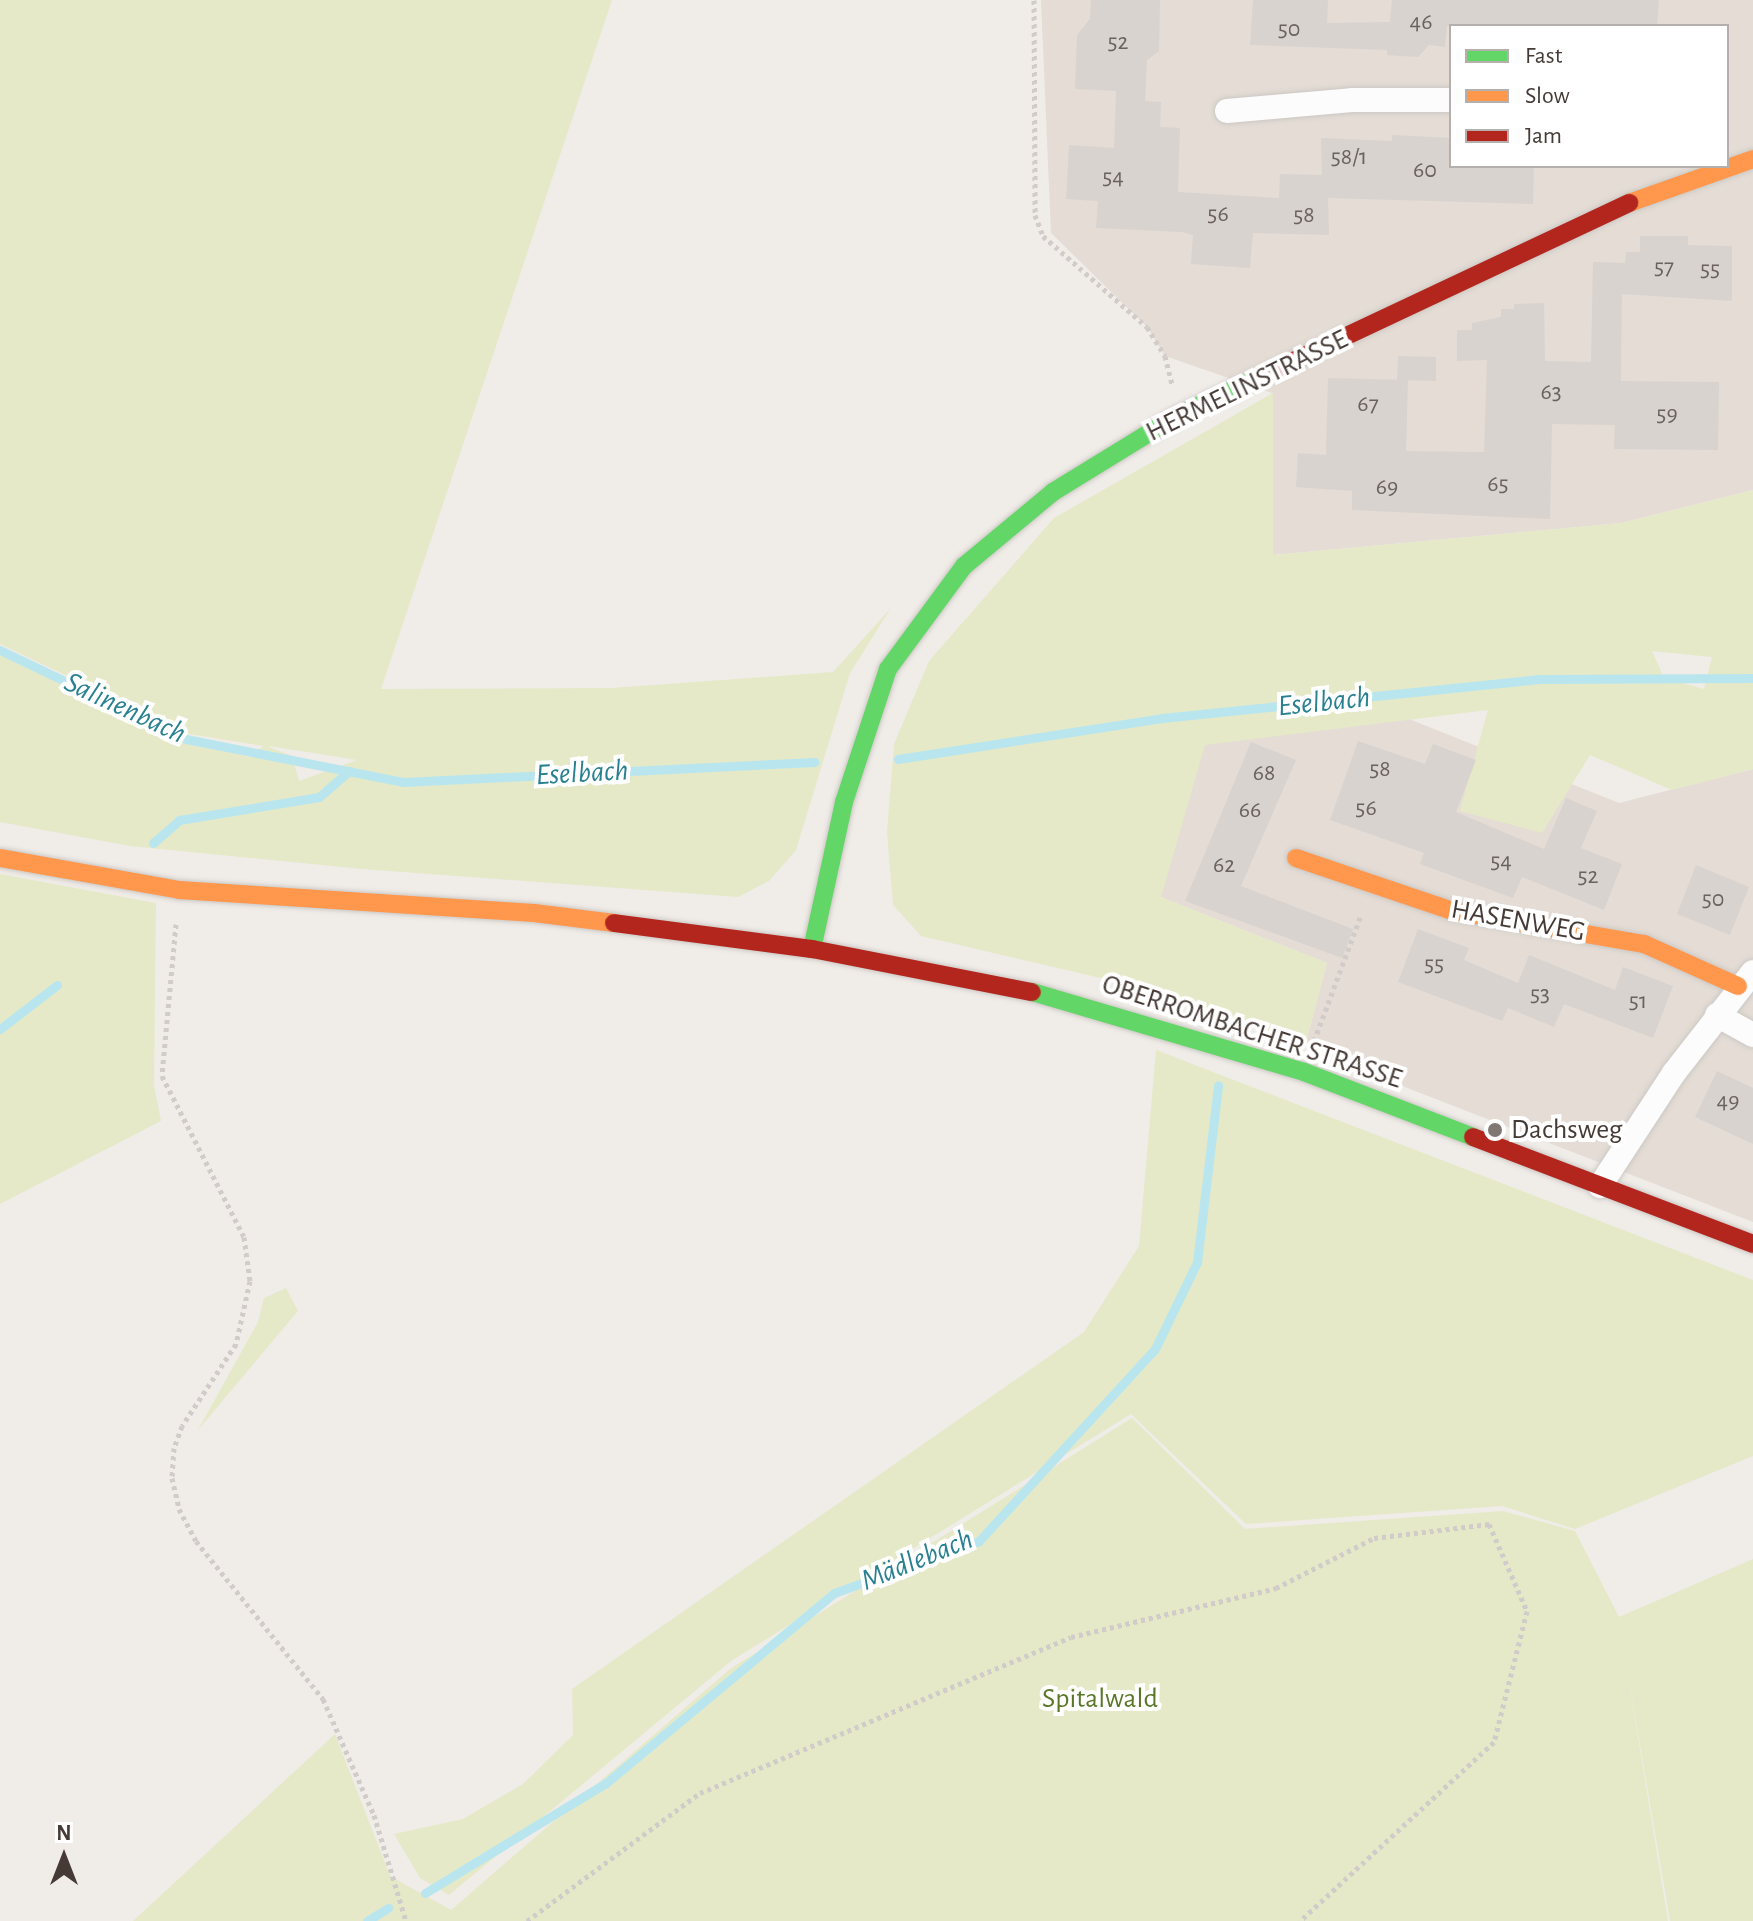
<!DOCTYPE html>
<meta charset="utf-8">
<style>
body{margin:0}
#map{position:relative;width:1753px;height:1921px;overflow:hidden;background:#f0ece8;font-family:"Alegreya Sans",sans-serif}
div>[style]{position:absolute}
[style*='--x']{left:calc(var(--x)*1px);top:calc(var(--y)*1px);width:calc(var(--w)*1px);rotate:calc(var(--a)*1deg)}
.residential>*{inset:0;background:#e4dcd5}
.green>*{inset:0;background:#e5e9c8}
.stream>*{height:9px;margin:-4.5px;padding:0 4.5px;transform-origin:4.5px;border-radius:4.5px;background:#b9e6ee}
.building>*{inset:0;background:#d8d3cf}
.path>*{height:5px;margin-top:-2.5px;transform-origin:0;background:repeating-linear-gradient(90deg,#d1cbc9 0 4px,transparent 0 8px)}
.roads{filter:drop-shadow(0 0 2px #ccc8c4) drop-shadow(0 0 2px #ccc8c4)}
.street>*{height:24px;margin:-12px;padding:0 12px;transform-origin:12px;border-radius:12px;background:#fdfcfc}
.fast>*{height:18px;margin:-9px;padding:0 9px;transform-origin:9px;border-radius:9px;background:#63d668}
.slow>*{height:18px;margin:-9px;padding:0 9px;transform-origin:9px;border-radius:9px;background:#ff974d}
.jam>*{height:18px;margin:-9px;padding:0 9px;transform-origin:9px;border-radius:9px;background:#b3261e}
.dots>*{width:22px;height:22px;translate:-50% -50%;box-sizing:border-box;border:4px solid #fff;border-radius:50%}
span{translate:-50% -50%;white-space:nowrap;text-align:center;line-height:1.15;-webkit-text-stroke:8px #fff;paint-order:stroke}
.number-label{font-size:24px;color:#6b625d}
.number-label span{-webkit-text-stroke-width:0}
.street-label{font-size:28px;color:#453a35}
.poi-label{font-size:28px;color:#453a35}
.left{translate:0 -50%;text-align:left}
.park-label{font-size:28px;color:#5a7728}
.water-label{font-size:30px;color:#288091;font-style:italic}
.legend{position:absolute;left:1449px;top:24px;width:280px;height:144px;box-sizing:border-box;background:#fff;border:2px solid #b5b0ae;margin:0;padding:10px 14px;list-style:none;font-size:24px;color:#453a35}
.legend li{display:flex;align-items:center;gap:16px;height:40px}
.legend b{width:40px;border:2px solid #b5b0ae}
.north{position:absolute;left:24px;top:1817px;width:80px;height:80px;-webkit-text-stroke:6px #fff;paint-order:stroke;rotate:0deg;font-size:22px;font-weight:700;line-height:32px;text-align:center;color:#453a35}
.north::after{content:'';display:block;margin:auto;width:28px;height:36px;background:#453a35;clip-path:polygon(50% 0,100% 100%,50% 72%,0 100%)}
</style>
<div id="map">
<div class="residential">
<i style="clip-path:polygon(evenodd,1041px 0,1753px 0,1753px 490px,1621px 523px,1272px 555px,1272px 393px,1165px 356px,1147px 327px,1051px 233px,1041px 0,1451px 26px,1727px 26px,1727px 166px,1451px 166px,1451px 26px)"></i>
<i style="clip-path:polygon(1354px 697px,1619px 803px,1753px 769px,1753px 1222px,1330px 1058px,1306px 1042px,1327px 963px,1123px 882px,1122px 723px)"></i>
</div>
<div class="green">
<i style="clip-path:polygon(evenodd,0 0,612px 0,381px 689px,612px 688px,833px 672px,891px 608px,850px 673px,796px 850px,769px 881px,738px 897px,362px 869px,130px 846px,0 822px,0 650px,186px 739px,249px 757px,263px 746px,189px 734px,0 644px,0 0,269px 747px,269px 746px,357px 760px,299px 781px,292px 756px,269px 747px)"></i>
<i style="clip-path:polygon(evenodd,1273px 393px,1273px 555px,1621px 523px,1753px 490px,1753px 769px,1672px 790px,1590px 755px,1542px 833px,1460px 811px,1488px 710px,1205px 745px,1161px 897px,1327px 963px,1306px 1042px,1105px 979px,921px 936px,893px 905px,887px 832px,894px 744px,929px 661px,1054px 518px,1273px 393px,1652px 651px,1712px 657px,1704px 689px,1664px 678px,1652px 651px)"></i>
<i style="clip-path:polygon(0 874px,156px 903px,154px 1085px,161px 1121px,0 1204px)"></i>
<i style="clip-path:polygon(1156px 1050px,1753px 1280px,1753px 1456px,1575px 1529px,1502px 1506px,1246px 1524px,1131px 1414px,731px 1661px,449px 1895px,420px 1878px,394px 1834px,463px 1819px,523px 1784px,573px 1735px,572px 1689px,1084px 1332px,1139px 1246px)"></i>
<i style="clip-path:polygon(286px 1288px,298px 1311px,198px 1430px,258px 1322px,264px 1298px)"></i>
<i style="clip-path:polygon(1132px 1418px,1245px 1529px,1503px 1511px,1575px 1531px,1619px 1617px,1753px 1559px,1753px 1921px,1670px 1921px,1625px 1657px,1668px 1921px,133px 1921px,335px 1734px,390px 1876px,451px 1910px,730px 1669px)"></i>
</div>
<div class="stream">
<i style="--x:0;--y:650;--w:206;--a:25.6"></i>
<i style="--x:186;--y:739;--w:222;--a:11.2"></i>
<i style="--x:404;--y:782;--w:411;--a:-2.8"></i>
<i style="--x:898;--y:759;--w:267;--a:-8.8"></i>
<i style="--x:1162;--y:718;--w:382;--a:-5.9"></i>
<i style="--x:1542;--y:679;--w:211;--a:-0.3"></i>
<i style="--x:153;--y:843;--w:35;--a:-41"></i>
<i style="--x:179;--y:820;--w:142;--a:-9.3"></i>
<i style="--x:319;--y:797;--w:40;--a:-41"></i>
<i style="--x:0;--y:1029;--w:72;--a:-37.7"></i>
<i style="--x:425;--y:1893;--w:212;--a:-31.3"></i>
<i style="--x:606;--y:1783;--w:297;--a:-39.8"></i>
<i style="--x:834;--y:1593;--w:154;--a:-19.7"></i>
<i style="--x:979;--y:1541;--w:260;--a:-47.5"></i>
<i style="--x:1155;--y:1349;--w:97;--a:-64.2"></i>
<i style="--x:1197;--y:1262;--w:178;--a:-83.2"></i>
<i style="--x:367;--y:1921;--w:25;--a:-32"></i>
</div>
<div class="building">
<i style="clip-path:polygon(1091px 0,1160px 0,1159px 51px,1147px 60px,1145px 101px,1161px 102px,1160px 127px,1180px 128px,1178px 192px,1279px 198px,1280px 174px,1322px 175px,1321px 138px,1392px 141px,1392px 135px,1451px 138px,1451px 166px,1534px 166px,1533px 204px,1328px 198px,1329px 235px,1253px 233px,1250px 268px,1191px 264px,1193px 235px,1182px 232px,1096px 228px,1098px 201px,1066px 199px,1069px 145px,1114px 148px,1116px 91px,1075px 89px,1077px 35px,1090px 19px)"></i>
<i style="clip-path:polygon(1253px 0,1328px 0,1327px 23px,1390px 22px,1392px 0,1659px 0,1657px 26px,1447px 26px,1445px 47px,1429px 45px,1418px 57px,1387px 55px,1387px 50px,1250px 45px)"></i>
<i style="clip-path:polygon(1640px 236px,1688px 236px,1688px 245px,1732px 246px,1732px 301px,1622px 294px,1621px 381px,1719px 382px,1718px 450px,1614px 449px,1615px 425px,1552px 424px,1550px 519px,1352px 510px,1352px 491px,1296px 487px,1298px 453px,1326px 455px,1328px 378px,1408px 380px,1406px 451px,1484px 452px,1487px 360px,1457px 361px,1457px 330px,1472px 330px,1472px 323px,1501px 317px,1501px 309px,1514px 309px,1514px 304px,1544px 303px,1545px 361px,1591px 362px,1593px 262px,1625px 263px,1626px 252px,1640px 252px)"></i>
<i style="clip-path:polygon(1398px 356px,1436px 357px,1436px 381px,1397px 380px)"></i>
<i style="clip-path:polygon(1358px 741px,1425px 764px,1433px 744px,1476px 760px,1456px 812px,1544px 849px,1566px 798px,1597px 811px,1581px 848px,1622px 864px,1604px 910px,1522px 877px,1513px 898px,1420px 864px,1424px 853px,1330px 820px)"></i>
<i style="clip-path:polygon(1251px 742px,1296px 760px,1241px 886px,1353px 929px,1342px 958px,1185px 901px)"></i>
<i style="clip-path:polygon(1696px 865px,1749px 887px,1730px 935px,1677px 914px)"></i>
<i style="clip-path:polygon(1418px 929px,1469px 948px,1464px 960px,1518px 983px,1529px 955px,1615px 990px,1623px 967px,1673px 986px,1653px 1038px,1564px 1004px,1554px 1027px,1508px 1008px,1502px 1021px,1398px 982px)"></i>
<i style="clip-path:polygon(1717px 1071px,1753px 1088px,1753px 1144px,1695px 1117px)"></i>
</div>
<div class="path">
<i style="--x:1034;--y:0;--w:215;--a:89.7"></i>
<i style="--x:1035;--y:215;--w:22;--a:69"></i>
<i style="--x:1043;--y:236;--w:138;--a:41.2"></i>
<i style="--x:1147;--y:327;--w:34;--a:58"></i>
<i style="--x:1165;--y:356;--w:29;--a:76"></i>
<i style="--x:176;--y:924;--w:153;--a:95.3"></i>
<i style="--x:162;--y:1076;--w:181;--a:63"></i>
<i style="--x:244;--y:1237;--w:44;--a:82.2"></i>
<i style="--x:250;--y:1281;--w:65;--a:102.5"></i>
<i style="--x:236;--y:1344;--w:98;--a:123.4"></i>
<i style="--x:182;--y:1426;--w:23;--a:110"></i>
<i style="--x:174;--y:1448;--w:30;--a:94"></i>
<i style="--x:172;--y:1478;--w:32;--a:77"></i>
<i style="--x:179;--y:1509;--w:36;--a:62"></i>
<i style="--x:196;--y:1541;--w:203;--a:51.2"></i>
<i style="--x:323;--y:1699;--w:127;--a:66.3"></i>
<i style="--x:374;--y:1815;--w:111;--a:73.2"></i>
<i style="--x:1314;--y:1041;--w:134;--a:-69.5"></i>
<i style="--x:527;--y:1921;--w:215;--a:-36.5"></i>
<i style="--x:700;--y:1793;--w:402;--a:-22.8"></i>
<i style="--x:1071;--y:1637;--w:211;--a:-13.4"></i>
<i style="--x:1276;--y:1588;--w:110;--a:-27"></i>
<i style="--x:1374;--y:1538;--w:116;--a:-6.9"></i>
<i style="--x:1489;--y:1524;--w:95;--a:66.4"></i>
<i style="--x:1527;--y:1611;--w:135;--a:104.1"></i>
<i style="--x:1494;--y:1742;--w:264;--a:137.3"></i>
</div>
<div class="roads">
<div class="street">
<i style="--x:1227;--y:111;--w:125;--a:-5"></i>
<i style="--x:1352;--y:100;--w:99;--a:0"></i>
<i style="--x:1717;--y:1015;--w:41;--a:29.1"></i>
<i style="--x:1600;--y:1186;--w:135;--a:-56.8"></i>
<i style="--x:1674;--y:1073;--w:128;--a:-52"></i>
</div>
<div class="fast">
<i style="--x:812;--y:949;--w:150;--a:-77.7"></i>
<i style="--x:844;--y:802;--w:140;--a:-71.7"></i>
<i style="--x:888;--y:669;--w:128;--a:-53.6"></i>
<i style="--x:964;--y:566;--w:116;--a:-39.7"></i>
<i style="--x:1053;--y:492;--w:143;--a:-31.6"></i>
<i style="--x:1175;--y:417;--w:107;--a:-25.4"></i>
<i style="--x:1032;--y:992;--w:284;--a:16.4"></i>
<i style="--x:1304;--y:1072;--w:181;--a:21"></i>
</div>
<div class="slow">
<i style="--x:1629;--y:203;--w:132;--a:-19.5"></i>
<i style="--x:0;--y:858;--w:182;--a:10.1"></i>
<i style="--x:179;--y:890;--w:356;--a:3.7"></i>
<i style="--x:534;--y:913;--w:81;--a:7.1"></i>
<i style="--x:1296;--y:858;--w:166;--a:18.7"></i>
<i style="--x:1453;--y:911;--w:194;--a:9.8"></i>
<i style="--x:1644;--y:944;--w:103;--a:24.1"></i>
</div>
<div class="jam">
<i style="--x:1272;--y:371;--w:395;--a:-25.2"></i>
<i style="--x:614;--y:923;--w:200;--a:7.5"></i>
<i style="--x:812;--y:949;--w:224;--a:11.1"></i>
<i style="--x:1473;--y:1137;--w:300;--a:20.9"></i>
</div>
</div>
<div class="dots">
<i style="left:1495px;top:1130px;background:#817874"></i>
</div>
<div class="number-label">
<span style="left:1421px;top:23px">46</span>
<span style="left:1289px;top:30px">50</span>
<span style="left:1118px;top:43px">52</span>
<span style="left:1349px;top:158px">58/1</span>
<span style="left:1425px;top:171px">60</span>
<span style="left:1113px;top:178px">54</span>
<span style="left:1218px;top:215px">56</span>
<span style="left:1304px;top:216px">58</span>
<span style="left:1664px;top:268px">57</span>
<span style="left:1710px;top:270px">55</span>
<span style="left:1551px;top:393px">63</span>
<span style="left:1368px;top:405px">67</span>
<span style="left:1667px;top:415px">59</span>
<span style="left:1498px;top:485px">65</span>
<span style="left:1387px;top:488px">69</span>
<span style="left:1380px;top:770px">58</span>
<span style="left:1264px;top:774px">68</span>
<span style="left:1366px;top:809px">56</span>
<span style="left:1250px;top:811px">66</span>
<span style="left:1501px;top:862px">54</span>
<span style="left:1224px;top:866px">62</span>
<span style="left:1588px;top:877px">52</span>
<span style="left:1713px;top:900px">50</span>
<span style="left:1434px;top:965px">55</span>
<span style="left:1540px;top:995px">53</span>
<span style="left:1638px;top:1002px">51</span>
<span style="left:1728px;top:1102px">49</span>
</div>
<div class="street-label">
<span style="left:1247px;top:386px;rotate:-26deg">HERMELINSTRASSE</span>
<span style="left:1518px;top:921px;rotate:10deg">HASENWEG</span>
<span style="left:1252px;top:1032px;rotate:18deg">OBERROMBACHER STRASSE</span>
</div>
<div class="poi-label">
<span class="left" style="left:1511px;top:1130px">Dachsweg</span>
</div>
<div class="park-label">
<span style="left:1100px;top:1699px">Spitalwald</span>
</div>
<div class="water-label">
<span style="left:1324px;top:702px;rotate:-6deg">Eselbach</span>
<span style="left:125px;top:708px;rotate:25deg">Salinenbach</span>
<span style="left:582px;top:773px;rotate:-3deg">Eselbach</span>
<span style="left:917px;top:1560px;rotate:-22deg">Mädlebach</span>
</div>
<ul class="legend">
<li><b style="height:10px;background:#63d668"></b>Fast</li>
<li><b style="height:10px;background:#ff974d"></b>Slow</li>
<li><b style="height:10px;background:#b3261e"></b>Jam</li>
</ul>
<div class="north">N</div>
</div>
